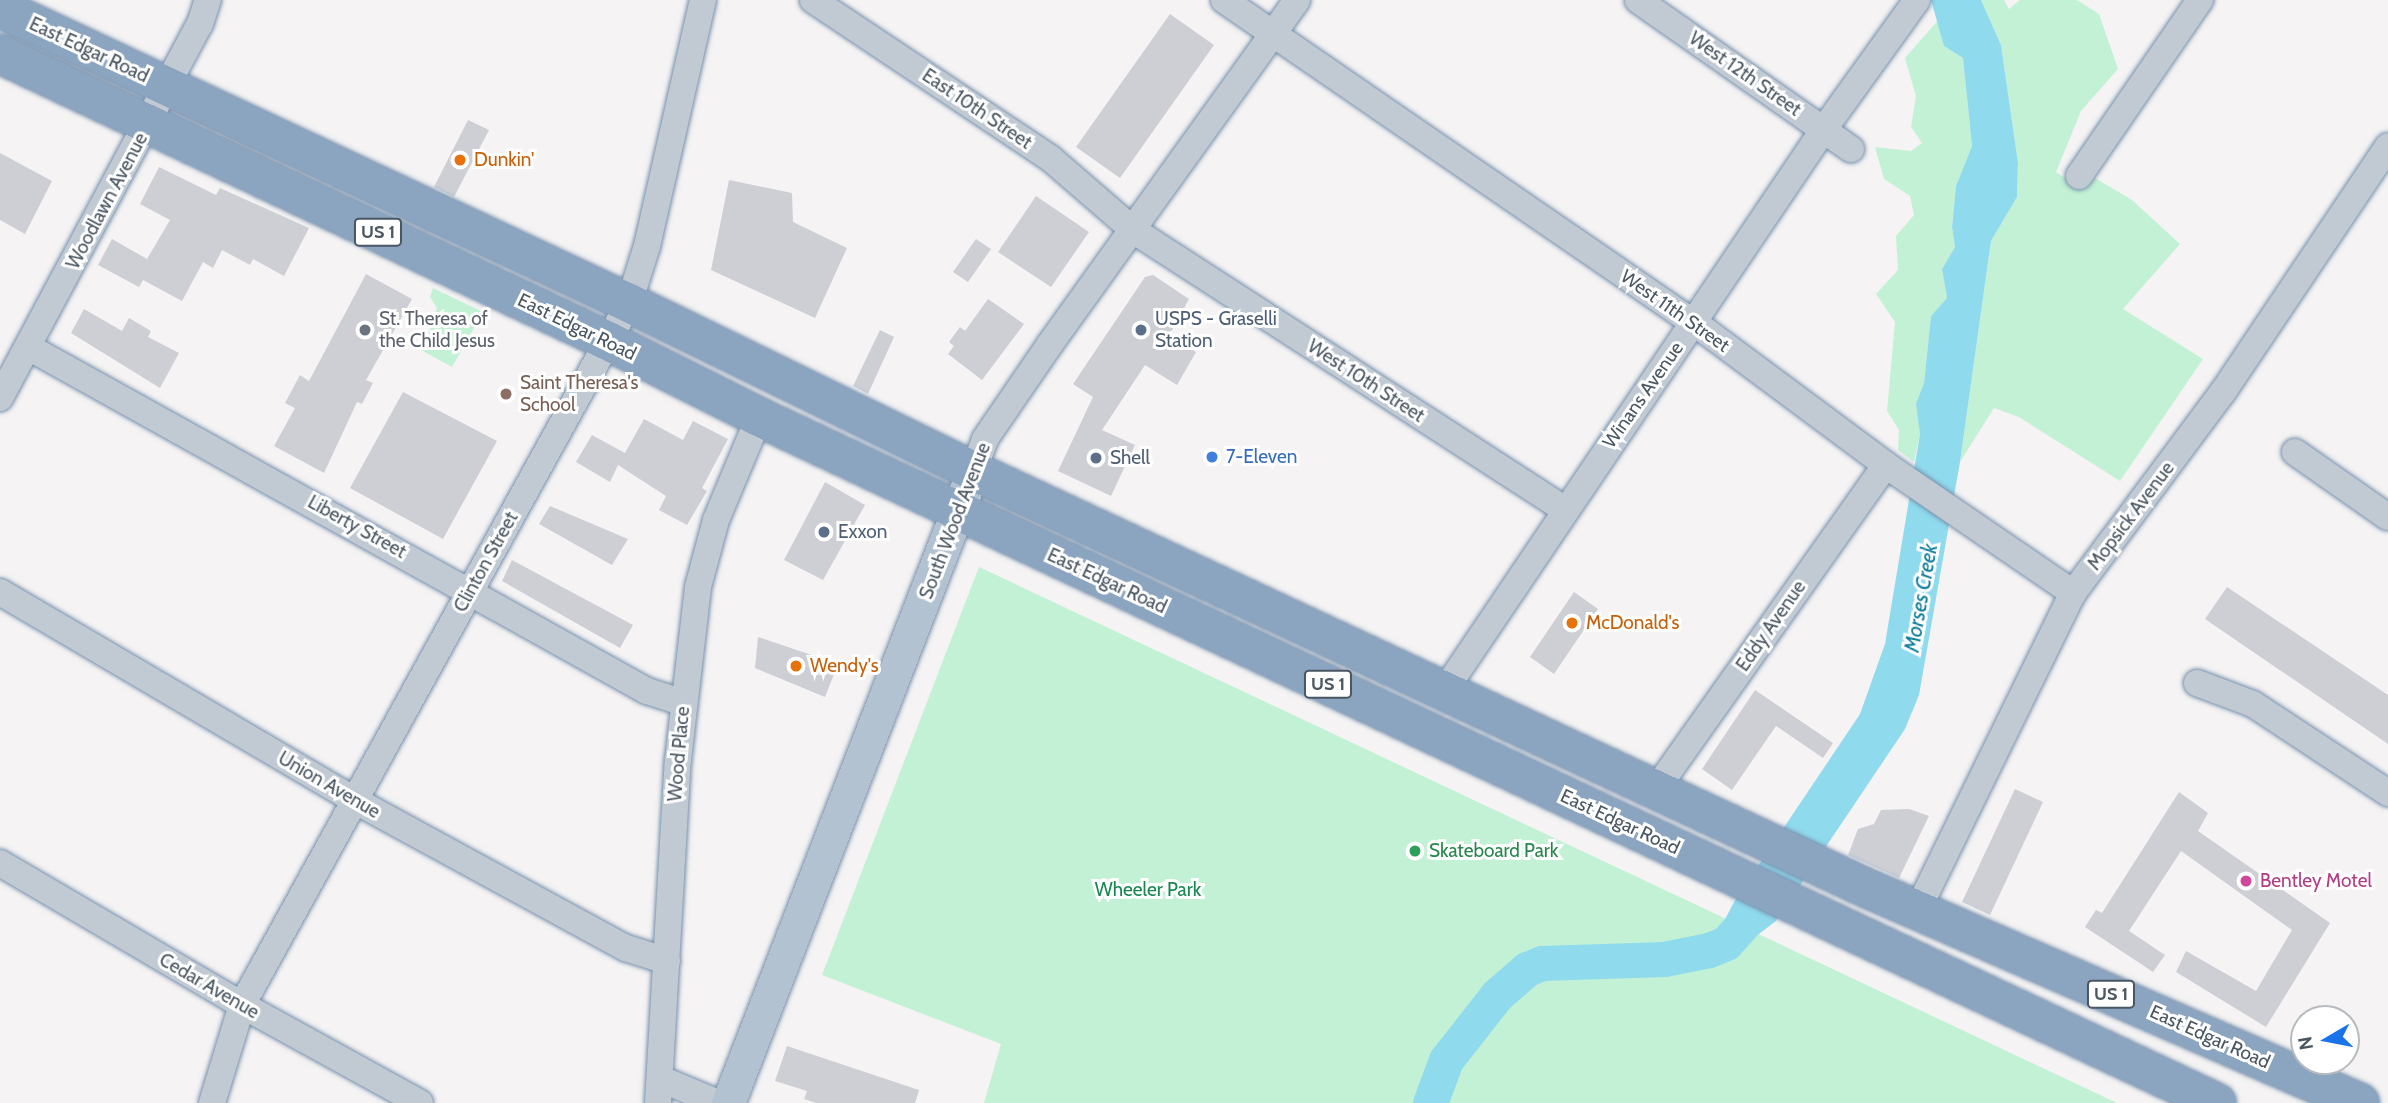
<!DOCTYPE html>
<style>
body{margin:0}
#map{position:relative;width:2388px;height:1103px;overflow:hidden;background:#f5f3f3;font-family:Cabin,sans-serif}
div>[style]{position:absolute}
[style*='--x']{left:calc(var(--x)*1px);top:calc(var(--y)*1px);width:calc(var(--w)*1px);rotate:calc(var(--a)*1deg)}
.green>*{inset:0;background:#c3f1d5}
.water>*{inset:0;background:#90daee}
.river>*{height:35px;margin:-17.5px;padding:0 17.5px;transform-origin:17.5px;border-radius:17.5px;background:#90daee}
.building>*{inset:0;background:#cdcfd5}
.roads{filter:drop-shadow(0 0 2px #7690ad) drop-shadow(0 0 2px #7690ad)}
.minor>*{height:26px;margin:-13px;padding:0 13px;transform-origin:13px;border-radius:13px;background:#c1cad2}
.major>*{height:33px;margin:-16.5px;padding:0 16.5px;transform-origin:16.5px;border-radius:16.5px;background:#b3c2d1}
.highway>*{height:38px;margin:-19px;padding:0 19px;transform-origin:19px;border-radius:19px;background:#8ba5c1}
.dots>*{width:19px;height:19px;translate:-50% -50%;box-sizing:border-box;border:4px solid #fff;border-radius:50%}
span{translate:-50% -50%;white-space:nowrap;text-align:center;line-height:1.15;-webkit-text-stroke:6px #fff;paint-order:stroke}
.shield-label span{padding:2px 5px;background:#fff;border:2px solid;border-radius:5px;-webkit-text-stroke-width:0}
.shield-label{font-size:18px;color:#4a5661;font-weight:700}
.street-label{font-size:19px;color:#4a5661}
.food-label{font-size:19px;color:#c56008}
.left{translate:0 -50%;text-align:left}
.worship-label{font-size:19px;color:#5b616d}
.service-label{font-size:19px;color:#4e5e75}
.education-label{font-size:19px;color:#785e54}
.shop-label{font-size:19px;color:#366cbe}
.leisure-label{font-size:19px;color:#27864d}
.hotel-label{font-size:19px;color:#b23c85}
.park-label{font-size:19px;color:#17864f}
.water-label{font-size:21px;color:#0c7c9b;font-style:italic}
.north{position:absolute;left:2290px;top:1005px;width:70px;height:70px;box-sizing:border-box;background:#fff;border:2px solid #b7bbc0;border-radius:50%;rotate:260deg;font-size:19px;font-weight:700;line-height:28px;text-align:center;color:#4a5661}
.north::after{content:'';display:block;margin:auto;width:24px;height:32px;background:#1a73e8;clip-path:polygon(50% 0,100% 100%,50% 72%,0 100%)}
</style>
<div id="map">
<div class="green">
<i style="clip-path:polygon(1981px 0,2004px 0,2009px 9px,2020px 0,2077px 0,2099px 14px,2118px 69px,2081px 111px,2056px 172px,2083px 190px,2095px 178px,2132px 200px,2180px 244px,2123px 309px,2203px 359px,2120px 481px,2019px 417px,1994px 408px,1960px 462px,1991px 241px,2017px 197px,2018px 163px,2001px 45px)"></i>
<i style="clip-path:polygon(1940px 18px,1944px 46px,1963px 58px,1972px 146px,1956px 186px,1952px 227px,1955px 247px,1942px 269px,1947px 298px,1931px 316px,1924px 383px,1917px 404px,1920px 434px,1914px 462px,1898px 450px,1899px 430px,1887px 411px,1895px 322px,1876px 294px,1898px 270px,1896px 236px,1914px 215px,1910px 196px,1884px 179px,1875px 147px,1911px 151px,1922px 143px,1911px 127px,1916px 96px,1905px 58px)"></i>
<i style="clip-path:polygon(433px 288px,483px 312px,452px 367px,423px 351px,437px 308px,430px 297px)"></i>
<i style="clip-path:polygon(979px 567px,2117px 1103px,984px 1103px,1001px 1044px,822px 975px)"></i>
</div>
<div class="water">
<i style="clip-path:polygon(1931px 0,1981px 0,2001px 45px,2018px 163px,2017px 197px,1991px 241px,1960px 462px,1919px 695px,1905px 729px,1776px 921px,1751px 940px,1709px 950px,1734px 902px,1860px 714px,1885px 644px,1920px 434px,1916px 404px,1924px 383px,1931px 316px,1947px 298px,1942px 269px,1955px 247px,1952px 227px,1956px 186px,1972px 146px,1963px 58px,1944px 46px)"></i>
</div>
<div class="river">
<i style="--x:1430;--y:1103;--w:46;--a:-69.6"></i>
<i style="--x:1446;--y:1060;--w:83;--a:-51.9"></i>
<i style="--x:1497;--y:995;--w:40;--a:-41"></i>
<i style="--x:1527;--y:969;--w:16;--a:-22"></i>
<i style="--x:1542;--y:963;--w:122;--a:-1.9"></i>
<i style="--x:1664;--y:959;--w:46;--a:-11.3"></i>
<i style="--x:1709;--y:950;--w:18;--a:-22"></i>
<i style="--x:1726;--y:943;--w:27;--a:-48"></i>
</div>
<div class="building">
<i style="clip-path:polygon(1170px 14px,1214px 45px,1120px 178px,1076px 147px)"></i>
<i style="clip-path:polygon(468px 120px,489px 130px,454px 197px,434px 187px)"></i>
<i style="clip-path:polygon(0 153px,52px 181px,25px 234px,0 220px)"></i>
<i style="clip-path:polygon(159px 167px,216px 195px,220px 188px,309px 228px,284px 276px,253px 259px,250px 265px,222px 250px,213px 268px,203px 262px,182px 301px,143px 280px,139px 287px,98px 265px,112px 239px,147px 259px,170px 220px,140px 204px)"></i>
<i style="clip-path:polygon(729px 180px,792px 193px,793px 222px,847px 248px,815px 318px,711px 270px)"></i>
<i style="clip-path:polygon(1036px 196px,1089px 232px,1051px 287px,998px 252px)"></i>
<i style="clip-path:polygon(976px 239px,991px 249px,968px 282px,953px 272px)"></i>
<i style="clip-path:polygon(366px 274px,412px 299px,366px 380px,373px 383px,362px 404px,357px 402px,324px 473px,274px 446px,295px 408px,285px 403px,300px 375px,309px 381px)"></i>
<i style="clip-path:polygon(1153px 275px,1189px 299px,1170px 334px,1196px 352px,1177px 385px,1145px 365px,1102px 430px,1135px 445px,1111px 496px,1058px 471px,1093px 397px,1073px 384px,1145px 277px)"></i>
<i style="clip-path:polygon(988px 299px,1024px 324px,982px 380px,948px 354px,954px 346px,949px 342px,960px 327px,965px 331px)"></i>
<i style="clip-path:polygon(84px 309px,122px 331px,129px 318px,151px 331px,148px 337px,179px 353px,160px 388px,71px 333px)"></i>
<i style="clip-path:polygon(880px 330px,894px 337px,868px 394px,853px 386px)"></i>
<i style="clip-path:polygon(403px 392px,497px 441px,443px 539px,350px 488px)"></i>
<i style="clip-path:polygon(644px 419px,683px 440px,693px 421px,728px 439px,702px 488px,707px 491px,687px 525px,659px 510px,666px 496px,618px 465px,610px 482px,576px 462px,592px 435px,625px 453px)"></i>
<i style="clip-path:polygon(825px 482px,865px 505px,823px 580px,784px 560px)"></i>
<i style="clip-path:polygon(550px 506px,628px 539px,612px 565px,539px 524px)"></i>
<i style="clip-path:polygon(512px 560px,633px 625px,620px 648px,502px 581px)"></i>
<i style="clip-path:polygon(2227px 587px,2388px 695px,2388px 744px,2205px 619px)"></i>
<i style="clip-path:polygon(1574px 592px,1598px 609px,1554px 674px,1530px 657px)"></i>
<i style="clip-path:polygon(758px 637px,838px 664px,825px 697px,755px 668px)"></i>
<i style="clip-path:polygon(1755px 690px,1833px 743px,1823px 758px,1776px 726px,1732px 790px,1702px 769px)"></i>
<i style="clip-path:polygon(2015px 789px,2043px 802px,1990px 915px,1962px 902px)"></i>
<i style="clip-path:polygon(2179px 792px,2208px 813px,2198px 831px,2330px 923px,2266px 1027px,2176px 972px,2186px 951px,2256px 991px,2292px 930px,2181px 851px,2129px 931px,2165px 955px,2153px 972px,2085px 927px,2096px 910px,2102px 913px)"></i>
<i style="clip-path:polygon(1909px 809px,1929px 816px,1899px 878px,1848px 855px,1858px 829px,1874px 824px,1881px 810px)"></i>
<i style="clip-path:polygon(787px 1046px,919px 1090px,915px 1103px,816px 1103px,804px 1099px,807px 1091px,775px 1081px)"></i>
</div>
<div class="roads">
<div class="minor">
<i style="--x:813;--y:0;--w:285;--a:33.7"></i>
<i style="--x:1050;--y:158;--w:110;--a:40.9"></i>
<i style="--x:1133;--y:230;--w:513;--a:32.92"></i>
<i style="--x:1224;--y:0;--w:586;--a:34.5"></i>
<i style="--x:1707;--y:332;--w:223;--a:36.6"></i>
<i style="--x:1886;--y:465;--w:227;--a:34.4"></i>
<i style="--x:1638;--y:0;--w:260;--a:35"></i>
<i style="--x:2079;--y:176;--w:214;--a:-55.5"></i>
<i style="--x:30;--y:348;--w:706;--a:29.07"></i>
<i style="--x:647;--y:691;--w:38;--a:18"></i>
<i style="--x:0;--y:398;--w:424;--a:-61.9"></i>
<i style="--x:200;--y:24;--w:25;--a:-72"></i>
<i style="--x:2295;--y:452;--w:113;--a:35"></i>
<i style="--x:973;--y:471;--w:34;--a:-69"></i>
<i style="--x:985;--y:439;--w:115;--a:-55.6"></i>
<i style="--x:1050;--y:344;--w:423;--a:-54.3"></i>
<i style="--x:0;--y:592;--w:411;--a:30.4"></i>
<i style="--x:354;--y:800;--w:310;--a:28.6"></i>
<i style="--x:626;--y:948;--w:43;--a:17.6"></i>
<i style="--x:2197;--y:683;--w:60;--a:20.6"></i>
<i style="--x:2253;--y:704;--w:162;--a:33.4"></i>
<i style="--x:1445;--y:690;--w:677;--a:-55.96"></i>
<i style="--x:1824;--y:129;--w:159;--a:-54.2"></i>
<i style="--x:1657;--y:788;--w:396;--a:-54.7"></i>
<i style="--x:0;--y:863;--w:281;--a:30.4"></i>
<i style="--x:242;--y:1005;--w:203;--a:28.8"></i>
<i style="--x:1917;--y:911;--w:354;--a:-63.9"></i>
<i style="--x:2073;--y:593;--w:251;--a:-53.3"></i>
<i style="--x:2223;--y:392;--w:296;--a:-56.1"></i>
<i style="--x:661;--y:1079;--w:62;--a:22.8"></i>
<i style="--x:212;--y:1103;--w:102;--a:-73"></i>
<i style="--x:242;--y:1005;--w:802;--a:-61.13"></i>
<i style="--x:629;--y:303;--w:60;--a:-72.5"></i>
<i style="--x:647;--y:246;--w:252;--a:-77.2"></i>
<i style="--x:658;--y:1103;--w:344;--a:-86.7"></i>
<i style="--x:678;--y:760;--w:174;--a:-83.4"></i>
<i style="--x:698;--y:587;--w:69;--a:-75"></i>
<i style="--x:716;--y:520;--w:112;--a:-67.3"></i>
</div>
<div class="major">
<i style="--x:728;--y:1103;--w:678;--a:-68.81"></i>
</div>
<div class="highway">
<i style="--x:0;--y:8;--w:695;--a:25.13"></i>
<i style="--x:629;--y:303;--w:383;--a:26"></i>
<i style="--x:973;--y:471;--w:981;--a:25.02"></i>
<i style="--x:1862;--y:886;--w:543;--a:23.54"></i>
<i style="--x:0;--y:54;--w:672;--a:25.27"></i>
<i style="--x:608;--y:341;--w:169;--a:26.7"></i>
<i style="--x:759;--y:417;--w:1611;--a:25.2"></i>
</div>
</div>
<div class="dots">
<i style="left:460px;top:160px;background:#e8710a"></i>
<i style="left:365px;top:330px;background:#6b7280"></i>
<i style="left:1141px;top:330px;background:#5c6f8a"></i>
<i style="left:506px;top:394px;background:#8d6e63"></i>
<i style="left:1212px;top:457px;background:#3f7fe0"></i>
<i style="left:1096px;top:458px;background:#5c6f8a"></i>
<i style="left:824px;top:532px;background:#5c6f8a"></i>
<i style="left:1572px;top:623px;background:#e8710a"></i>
<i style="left:796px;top:666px;background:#e8710a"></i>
<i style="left:1415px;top:851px;background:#2e9e5b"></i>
<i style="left:2246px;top:881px;background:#d1479c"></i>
</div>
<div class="shield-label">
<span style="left:378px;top:232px">US 1</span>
<span style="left:1328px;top:684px">US 1</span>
<span style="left:2111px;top:994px">US 1</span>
</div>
<div class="street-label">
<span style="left:89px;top:50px;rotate:25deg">East Edgar Road</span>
<span style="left:1745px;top:74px;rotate:35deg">West 12th Street</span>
<span style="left:977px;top:109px;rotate:34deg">East 10th Street</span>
<span style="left:107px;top:201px;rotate:-62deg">Woodlawn Avenue</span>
<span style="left:1675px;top:311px;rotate:35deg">West 11th Street</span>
<span style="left:577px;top:327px;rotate:26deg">East Edgar Road</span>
<span style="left:1366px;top:381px;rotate:33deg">West 10th Street</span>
<span style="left:1643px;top:395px;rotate:-55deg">Winans Avenue</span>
<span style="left:2131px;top:516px;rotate:-53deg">Mopsick Avenue</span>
<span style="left:955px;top:521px;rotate:-69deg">South Wood Avenue</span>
<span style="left:357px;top:527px;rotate:29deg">Liberty Street</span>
<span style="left:486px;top:562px;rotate:-61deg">Clinton Street</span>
<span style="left:1107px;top:581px;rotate:25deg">East Edgar Road</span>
<span style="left:1771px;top:626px;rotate:-55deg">Eddy Avenue</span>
<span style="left:679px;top:754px;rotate:-85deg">Wood Place</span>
<span style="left:329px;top:785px;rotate:30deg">Union Avenue</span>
<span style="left:1620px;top:822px;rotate:25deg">East Edgar Road</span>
<span style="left:209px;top:986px;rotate:30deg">Cedar Avenue</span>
<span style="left:2210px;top:1037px;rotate:24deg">East Edgar Road</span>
</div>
<div class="food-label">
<span class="left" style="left:474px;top:160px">Dunkin'</span>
<span class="left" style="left:1586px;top:623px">McDonald's</span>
<span class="left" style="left:810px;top:666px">Wendy's</span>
</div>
<div class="worship-label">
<span class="left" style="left:379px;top:330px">St. Theresa of<br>the Child Jesus</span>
</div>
<div class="service-label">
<span class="left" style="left:1155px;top:330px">USPS - Graselli<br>Station</span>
<span class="left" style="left:1110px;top:458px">Shell</span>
<span class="left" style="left:838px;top:532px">Exxon</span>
</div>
<div class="education-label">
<span class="left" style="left:520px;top:394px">Saint Theresa's<br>School</span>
</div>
<div class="shop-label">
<span class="left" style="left:1226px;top:457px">7-Eleven</span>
</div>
<div class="leisure-label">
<span class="left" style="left:1429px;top:851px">Skateboard Park</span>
</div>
<div class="hotel-label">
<span class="left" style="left:2260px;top:881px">Bentley Motel</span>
</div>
<div class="park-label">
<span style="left:1148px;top:890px">Wheeler Park</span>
</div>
<div class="water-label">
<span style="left:1921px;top:598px;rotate:-80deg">Morses Creek</span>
</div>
<div class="north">N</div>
</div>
